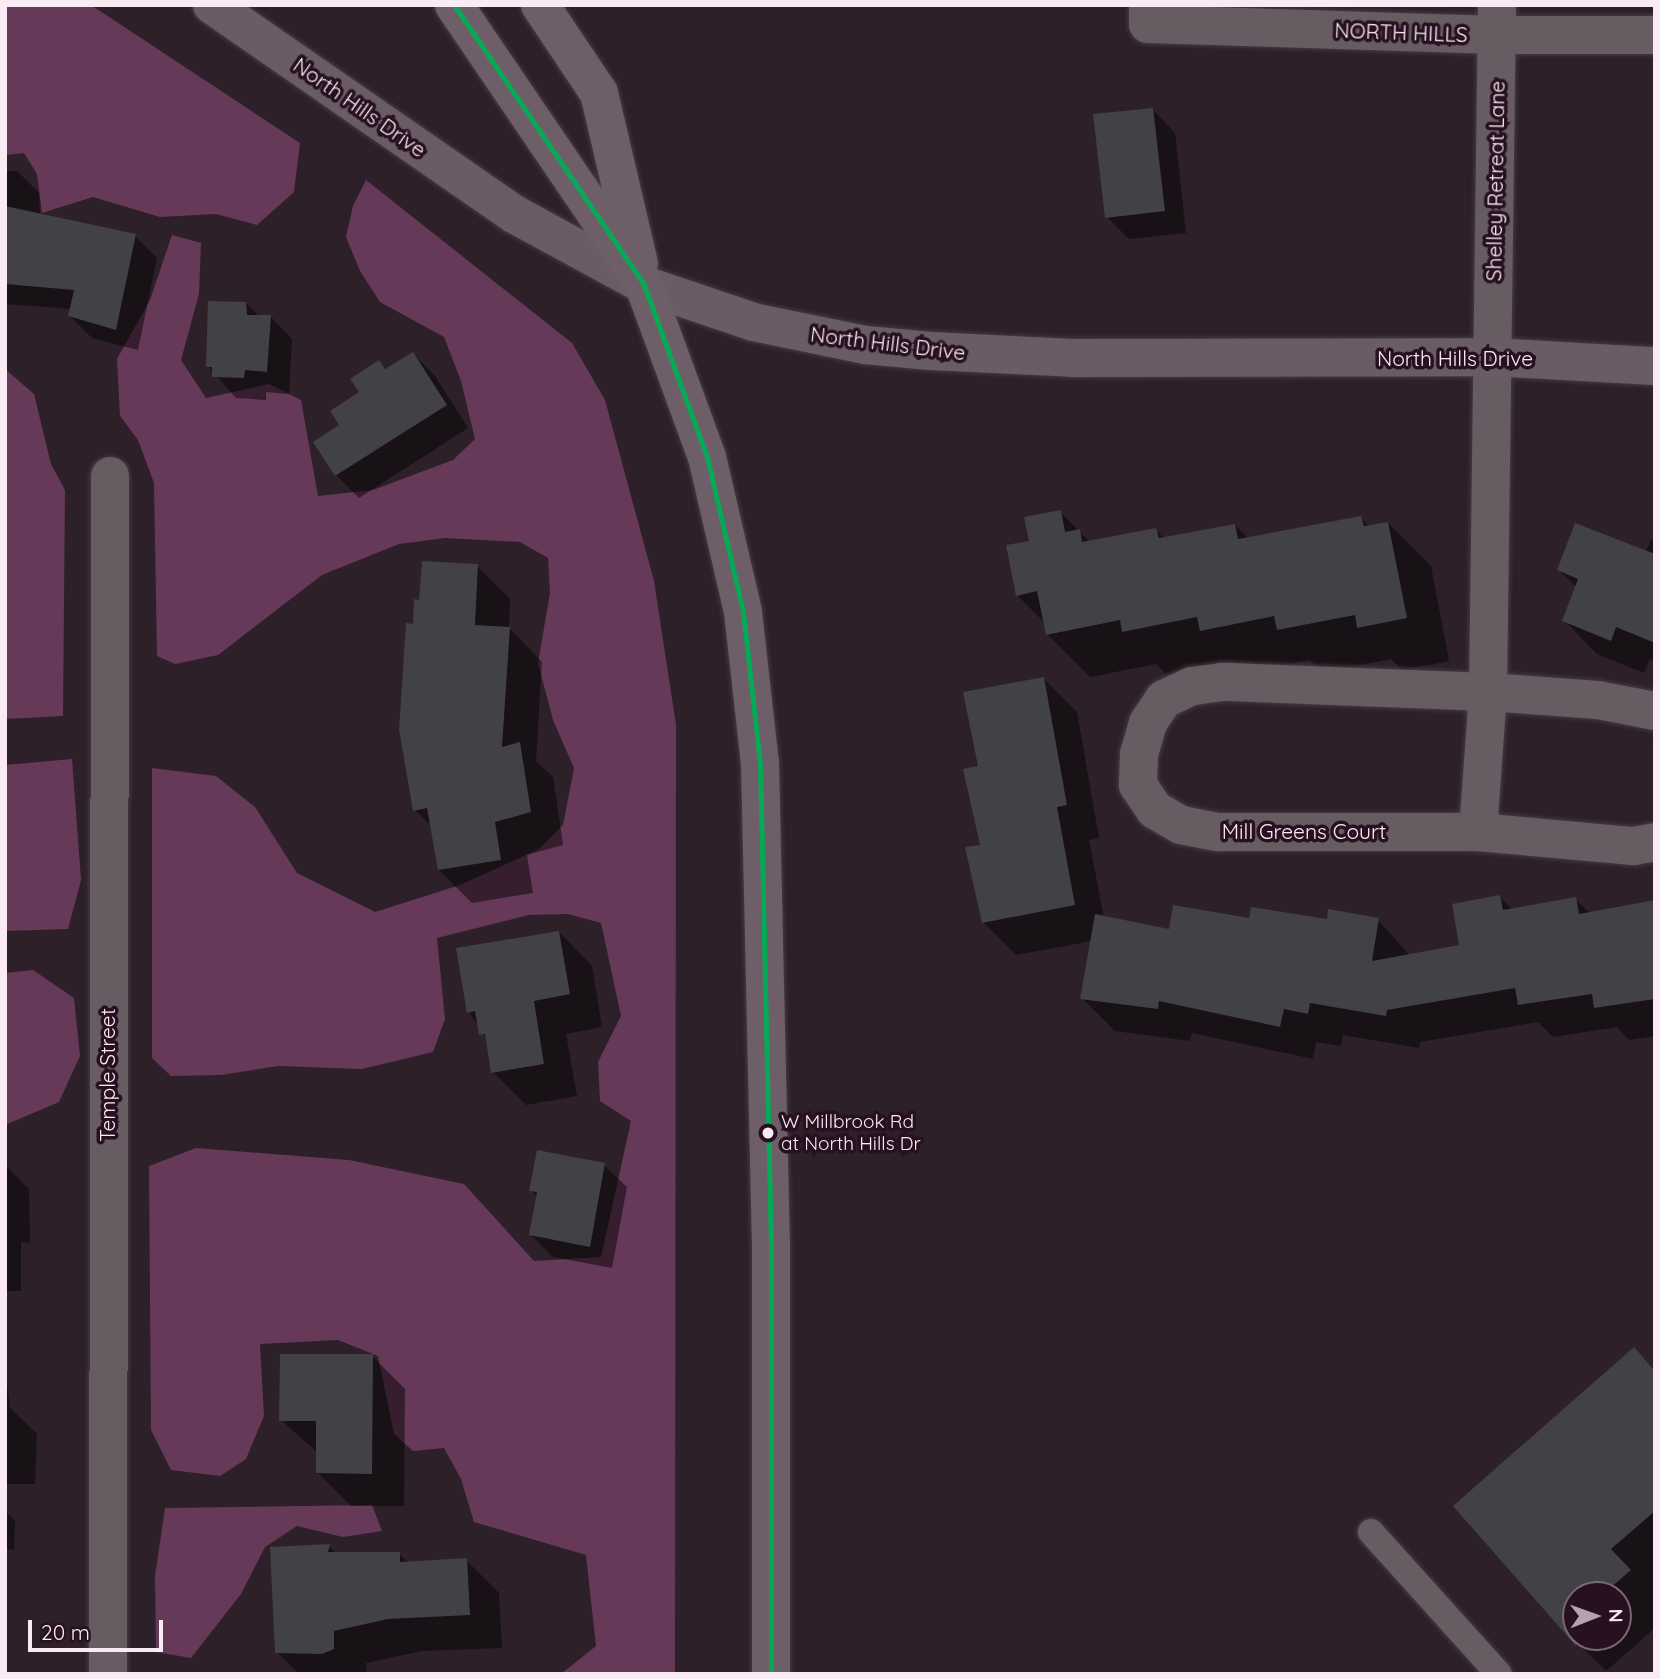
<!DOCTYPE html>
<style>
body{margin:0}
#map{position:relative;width:1660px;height:1679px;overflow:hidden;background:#2d2029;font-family:Quicksand,sans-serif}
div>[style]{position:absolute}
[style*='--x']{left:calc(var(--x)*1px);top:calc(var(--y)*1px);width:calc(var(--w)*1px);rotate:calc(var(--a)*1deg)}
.forest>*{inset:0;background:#663959}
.shadow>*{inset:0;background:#0007}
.building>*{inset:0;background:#414146}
.roads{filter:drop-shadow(0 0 2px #463b42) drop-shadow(0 0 2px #463b42)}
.service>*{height:26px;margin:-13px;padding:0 13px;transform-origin:13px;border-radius:13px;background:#665c62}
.minor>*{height:38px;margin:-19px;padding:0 19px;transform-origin:19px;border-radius:19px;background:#665c62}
.secondary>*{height:38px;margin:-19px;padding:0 19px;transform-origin:19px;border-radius:19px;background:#695c65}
.primary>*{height:38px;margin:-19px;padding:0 19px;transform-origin:19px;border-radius:19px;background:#6d5e68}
.bus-1>*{height:5px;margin:-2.5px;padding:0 2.5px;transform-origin:2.5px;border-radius:2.5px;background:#06aa56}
.dots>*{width:19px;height:19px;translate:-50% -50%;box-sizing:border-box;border:4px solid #271121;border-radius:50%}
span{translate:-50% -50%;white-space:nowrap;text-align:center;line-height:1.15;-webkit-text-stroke:7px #271121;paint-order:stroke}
.bus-label{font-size:19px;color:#faeaf4}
.left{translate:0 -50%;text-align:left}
.street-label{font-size:21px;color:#faeaf4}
.frame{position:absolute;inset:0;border:7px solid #faeaf4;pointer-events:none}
.north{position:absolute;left:1562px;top:1581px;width:70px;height:70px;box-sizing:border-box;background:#271121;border:2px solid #7b6875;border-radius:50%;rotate:89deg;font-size:19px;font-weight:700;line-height:28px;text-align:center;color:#faeaf4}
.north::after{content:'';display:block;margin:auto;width:24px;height:32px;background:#b2a3ad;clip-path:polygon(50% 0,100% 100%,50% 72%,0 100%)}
.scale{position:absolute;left:28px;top:1620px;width:135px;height:32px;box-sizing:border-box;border:4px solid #faeaf4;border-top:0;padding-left:9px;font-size:21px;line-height:24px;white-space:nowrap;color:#faeaf4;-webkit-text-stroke:5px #271121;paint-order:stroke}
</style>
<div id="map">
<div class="forest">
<i style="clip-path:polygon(5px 5px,91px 5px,300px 143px,294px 192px,257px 225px,216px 214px,160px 217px,93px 197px,42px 213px,37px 174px,24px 153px,5px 155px)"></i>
<i style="clip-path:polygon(366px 180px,572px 343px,605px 400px,654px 581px,676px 725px,675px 1674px,561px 1674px,596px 1646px,586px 1555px,474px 1522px,461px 1479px,444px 1448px,413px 1451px,394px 1434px,378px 1356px,338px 1340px,260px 1344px,264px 1416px,246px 1459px,220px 1476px,171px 1470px,151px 1430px,149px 1166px,196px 1148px,349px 1160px,464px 1184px,534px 1261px,601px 1257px,631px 1121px,600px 1101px,598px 1062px,621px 1016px,601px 923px,568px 914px,529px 915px,437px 938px,445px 1019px,433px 1052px,362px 1069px,278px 1066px,221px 1075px,171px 1076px,152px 1058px,152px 768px,216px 776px,255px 807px,297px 873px,375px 912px,460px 885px,539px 849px,563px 825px,574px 768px,553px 720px,538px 663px,550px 593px,548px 558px,520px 542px,445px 538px,399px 544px,322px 575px,218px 655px,175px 664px,157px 656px,154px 483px,138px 440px,120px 416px,117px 359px,150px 300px,172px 235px,201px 243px,199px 294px,181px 360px,206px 398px,269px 384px,301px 400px,318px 496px,373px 490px,453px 460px,475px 439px,461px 381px,444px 337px,380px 302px,360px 271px,346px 237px,353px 206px)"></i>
<i style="clip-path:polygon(5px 369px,34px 394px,51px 464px,65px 490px,63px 716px,5px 719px)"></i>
<i style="clip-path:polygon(72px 759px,81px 880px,68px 929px,5px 931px,5px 765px)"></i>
<i style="clip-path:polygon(33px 970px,74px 998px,80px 1056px,59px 1102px,5px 1125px,5px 973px)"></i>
<i style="clip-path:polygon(372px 1505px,382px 1531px,343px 1537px,297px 1526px,265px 1547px,241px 1594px,191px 1658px,156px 1652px,155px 1576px,165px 1508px)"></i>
</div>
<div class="shadow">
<i style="clip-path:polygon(1153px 110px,1175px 133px,1186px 233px,1129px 239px,1107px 217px)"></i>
<i style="clip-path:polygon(5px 171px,17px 171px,39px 193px,40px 215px,135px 236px,157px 258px,138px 350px,92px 338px,70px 316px,72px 309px,5px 304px)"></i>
<i style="clip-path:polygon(246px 303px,259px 316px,270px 316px,292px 339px,289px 394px,266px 392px,266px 400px,236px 398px,208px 366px)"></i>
<i style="clip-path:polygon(413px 354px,435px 376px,468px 428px,359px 498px,336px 475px,316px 443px,342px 426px,379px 362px,387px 370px)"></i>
<i style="clip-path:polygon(1060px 512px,1090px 542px,1156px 530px,1165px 539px,1235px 525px,1249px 539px,1361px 518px,1370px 527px,1388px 523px,1431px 566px,1449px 661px,1402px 670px,1391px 659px,1322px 672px,1310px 660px,1244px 673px,1232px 661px,1166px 674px,1156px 664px,1090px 677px,1047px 634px,1045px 623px,1017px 595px,1031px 542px)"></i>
<i style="clip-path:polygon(1651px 539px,1655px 541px,1655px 661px,1650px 659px,1644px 673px,1597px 654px,1564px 620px,1576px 587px,1559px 570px,1646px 552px)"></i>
<i style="clip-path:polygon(477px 566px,510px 599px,509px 628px,542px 662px,536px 761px,553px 777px,563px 845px,527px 855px,533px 893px,472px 903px,439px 870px,432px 827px,415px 810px,415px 626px,421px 602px)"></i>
<i style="clip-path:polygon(1044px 679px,1077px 712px,1099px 838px,1089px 840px,1104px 918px,1170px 931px,1251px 920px,1378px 920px,1410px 956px,1461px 947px,1500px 897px,1513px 910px,1575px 899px,1591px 914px,1655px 902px,1655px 1036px,1629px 1040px,1617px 1027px,1553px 1037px,1538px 1022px,1420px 1042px,1419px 1048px,1343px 1035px,1341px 1046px,1316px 1042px,1313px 1059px,1192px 1033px,1190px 1041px,1115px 1031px,1082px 998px,1092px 941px,1016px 955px,983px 922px,980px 768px)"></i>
<i style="clip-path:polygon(559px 932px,592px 966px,602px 1027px,566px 1034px,577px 1096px,526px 1105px,493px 1072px,488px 1041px,469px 1012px)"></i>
<i style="clip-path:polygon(5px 1165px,29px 1189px,30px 1243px,21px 1242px,21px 1291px,5px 1291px)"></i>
<i style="clip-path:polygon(604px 1165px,627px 1187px,612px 1268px,553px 1257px,531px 1235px,538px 1197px,531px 1190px)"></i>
<i style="clip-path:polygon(evenodd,1634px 1350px,1655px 1370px,1655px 1628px,1606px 1671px,1563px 1628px,1634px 1350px,1576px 1595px,1618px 1595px,1618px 1637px,1576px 1637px,1576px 1595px)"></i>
<i style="clip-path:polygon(372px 1356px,405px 1389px,404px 1506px,351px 1506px,318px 1473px,318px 1453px,281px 1420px)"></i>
<i style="clip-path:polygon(5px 1368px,10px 1408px,37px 1434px,35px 1484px,5px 1484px)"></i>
<i style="clip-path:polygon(5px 1511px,15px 1521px,14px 1550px,5px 1549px)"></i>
<i style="clip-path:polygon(329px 1546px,337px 1554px,399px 1554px,409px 1563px,466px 1560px,499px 1593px,502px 1648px,422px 1651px,366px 1663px,367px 1674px,299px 1674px,277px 1652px)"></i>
</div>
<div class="building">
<i style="clip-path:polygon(1153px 108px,1165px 211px,1105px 218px,1093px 114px)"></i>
<i style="clip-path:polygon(5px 206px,136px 234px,116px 330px,68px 316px,74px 290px,5px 284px)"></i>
<i style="clip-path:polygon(208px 301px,246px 302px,247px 315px,271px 315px,267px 372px,245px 370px,244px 378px,212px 377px,212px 367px,206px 367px)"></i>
<i style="clip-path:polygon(413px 352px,447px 405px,335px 476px,313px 442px,339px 425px,330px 411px,359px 392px,350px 379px,379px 360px,385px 369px)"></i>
<i style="clip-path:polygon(1061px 510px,1065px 532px,1080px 529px,1082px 542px,1156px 528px,1159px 538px,1235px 524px,1238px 539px,1361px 516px,1364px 526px,1388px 522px,1407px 618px,1357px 628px,1355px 615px,1277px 630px,1274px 616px,1200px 631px,1197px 617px,1122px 632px,1120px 620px,1046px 635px,1037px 591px,1016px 596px,1006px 545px,1029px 541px,1024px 517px)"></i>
<i style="clip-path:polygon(1575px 523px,1655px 554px,1655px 643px,1616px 627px,1611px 641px,1562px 621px,1578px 579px,1557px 570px)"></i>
<i style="clip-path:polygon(422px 561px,478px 564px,475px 625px,510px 627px,502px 747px,520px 742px,531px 812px,495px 822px,501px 860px,438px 870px,427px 808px,413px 811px,399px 729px,406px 623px,413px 624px,414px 599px,419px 600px)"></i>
<i style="clip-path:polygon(1044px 677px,1067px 805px,1057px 807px,1075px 905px,982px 923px,965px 847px,980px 845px,963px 769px,978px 766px,963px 692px)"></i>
<i style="clip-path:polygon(1500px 895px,1503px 910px,1576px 897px,1579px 914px,1655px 900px,1655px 999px,1594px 1008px,1592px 994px,1518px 1005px,1515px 988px,1387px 1010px,1386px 1016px,1310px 1003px,1308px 1014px,1284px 1009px,1280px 1027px,1159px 1001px,1158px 1009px,1080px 999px,1095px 914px,1169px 929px,1173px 905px,1249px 918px,1251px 907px,1327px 919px,1328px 909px,1379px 918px,1372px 961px,1459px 945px,1452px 904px)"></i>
<i style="clip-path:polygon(559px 931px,570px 994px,534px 1001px,544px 1064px,491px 1073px,485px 1034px,479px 1035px,475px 1011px,467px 1013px,456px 948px)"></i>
<i style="clip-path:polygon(537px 1150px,605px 1163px,590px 1247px,529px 1235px,537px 1192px,529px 1191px)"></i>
<i style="clip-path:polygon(1634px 1347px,1655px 1371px,1655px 1511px,1611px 1549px,1631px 1570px,1602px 1595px,1576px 1595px,1576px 1646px,1453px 1506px)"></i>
<i style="clip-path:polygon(280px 1354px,373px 1354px,372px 1474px,316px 1473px,316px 1421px,279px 1421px)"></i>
<i style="clip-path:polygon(330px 1544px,328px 1552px,400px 1552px,400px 1562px,467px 1558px,470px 1615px,388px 1619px,334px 1631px,334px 1649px,322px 1654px,275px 1653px,270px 1547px)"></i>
</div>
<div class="roads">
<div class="service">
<i style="--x:1371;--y:1532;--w:191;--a:48"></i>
</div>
<div class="minor">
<i style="--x:1148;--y:5;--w:19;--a:90"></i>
<i style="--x:1148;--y:24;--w:349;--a:1.8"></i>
<i style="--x:1497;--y:35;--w:158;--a:0"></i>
<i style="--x:1655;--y:711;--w:58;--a:-169.1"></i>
<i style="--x:1598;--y:700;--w:110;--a:-175.8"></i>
<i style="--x:1488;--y:692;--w:266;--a:-177.8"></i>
<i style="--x:1222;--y:682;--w:30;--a:172"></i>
<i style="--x:1192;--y:686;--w:31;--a:155"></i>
<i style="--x:1164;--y:699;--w:29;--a:124"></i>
<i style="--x:1148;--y:723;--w:32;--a:106"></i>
<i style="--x:1139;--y:754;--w:31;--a:92"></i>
<i style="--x:1138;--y:785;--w:30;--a:56"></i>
<i style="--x:1155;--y:810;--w:30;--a:30"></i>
<i style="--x:1181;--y:825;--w:38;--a:11"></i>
<i style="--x:1218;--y:832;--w:260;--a:0"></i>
<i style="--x:1478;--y:832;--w:156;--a:5.2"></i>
<i style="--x:1633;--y:846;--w:22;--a:-10"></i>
<i style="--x:1478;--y:832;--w:140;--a:-85.9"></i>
<i style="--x:1488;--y:692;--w:687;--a:-89.25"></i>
<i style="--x:108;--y:1674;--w:1198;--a:-89.9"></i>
</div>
<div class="secondary">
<i style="--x:212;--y:5;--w:367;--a:34.7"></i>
<i style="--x:514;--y:214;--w:148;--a:28.6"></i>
<i style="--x:644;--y:285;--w:115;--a:18.7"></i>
<i style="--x:753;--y:322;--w:114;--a:11.6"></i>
<i style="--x:865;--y:345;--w:66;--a:5.2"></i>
<i style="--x:931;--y:351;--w:141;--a:2.8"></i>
<i style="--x:1072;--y:358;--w:420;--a:-0.1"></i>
<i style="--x:1492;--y:357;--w:163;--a:3.2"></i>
</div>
<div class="primary">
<i style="--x:454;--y:5;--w:338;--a:55.8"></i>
<i style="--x:644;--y:285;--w:183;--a:69.9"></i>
<i style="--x:707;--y:457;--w:159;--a:76.9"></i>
<i style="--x:743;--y:612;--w:152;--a:83.6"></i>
<i style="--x:760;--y:763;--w:479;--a:88.7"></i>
<i style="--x:771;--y:1242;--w:432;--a:90"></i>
<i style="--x:540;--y:5;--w:106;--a:56.2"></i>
<i style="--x:599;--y:93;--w:175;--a:76.8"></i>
</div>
</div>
<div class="bus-1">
<i style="--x:454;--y:5;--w:338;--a:55.8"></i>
<i style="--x:644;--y:285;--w:183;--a:69.9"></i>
<i style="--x:707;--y:457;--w:159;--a:76.9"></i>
<i style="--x:743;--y:612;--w:152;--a:83.6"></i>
<i style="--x:760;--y:763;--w:479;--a:88.7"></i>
<i style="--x:771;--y:1242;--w:432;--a:90"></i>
</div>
<div class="dots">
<i style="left:768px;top:1133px;background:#faeaf4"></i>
</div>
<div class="bus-label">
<span class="left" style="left:781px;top:1133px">W Millbrook Rd<br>at North Hills Dr</span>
</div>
<div class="street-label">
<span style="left:1401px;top:32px;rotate:2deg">NORTH HILLS</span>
<span style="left:360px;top:107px;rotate:35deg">North Hills Drive</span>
<span style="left:1495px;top:181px;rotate:-89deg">Shelley Retreat Lane</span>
<span style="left:888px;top:343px;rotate:7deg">North Hills Drive</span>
<span style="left:1455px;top:358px">North Hills Drive</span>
<span style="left:1304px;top:831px">Mill Greens Court</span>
<span style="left:107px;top:1075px;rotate:-90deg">Temple Street</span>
</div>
<div class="frame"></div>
<div class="north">N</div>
<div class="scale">20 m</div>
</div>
